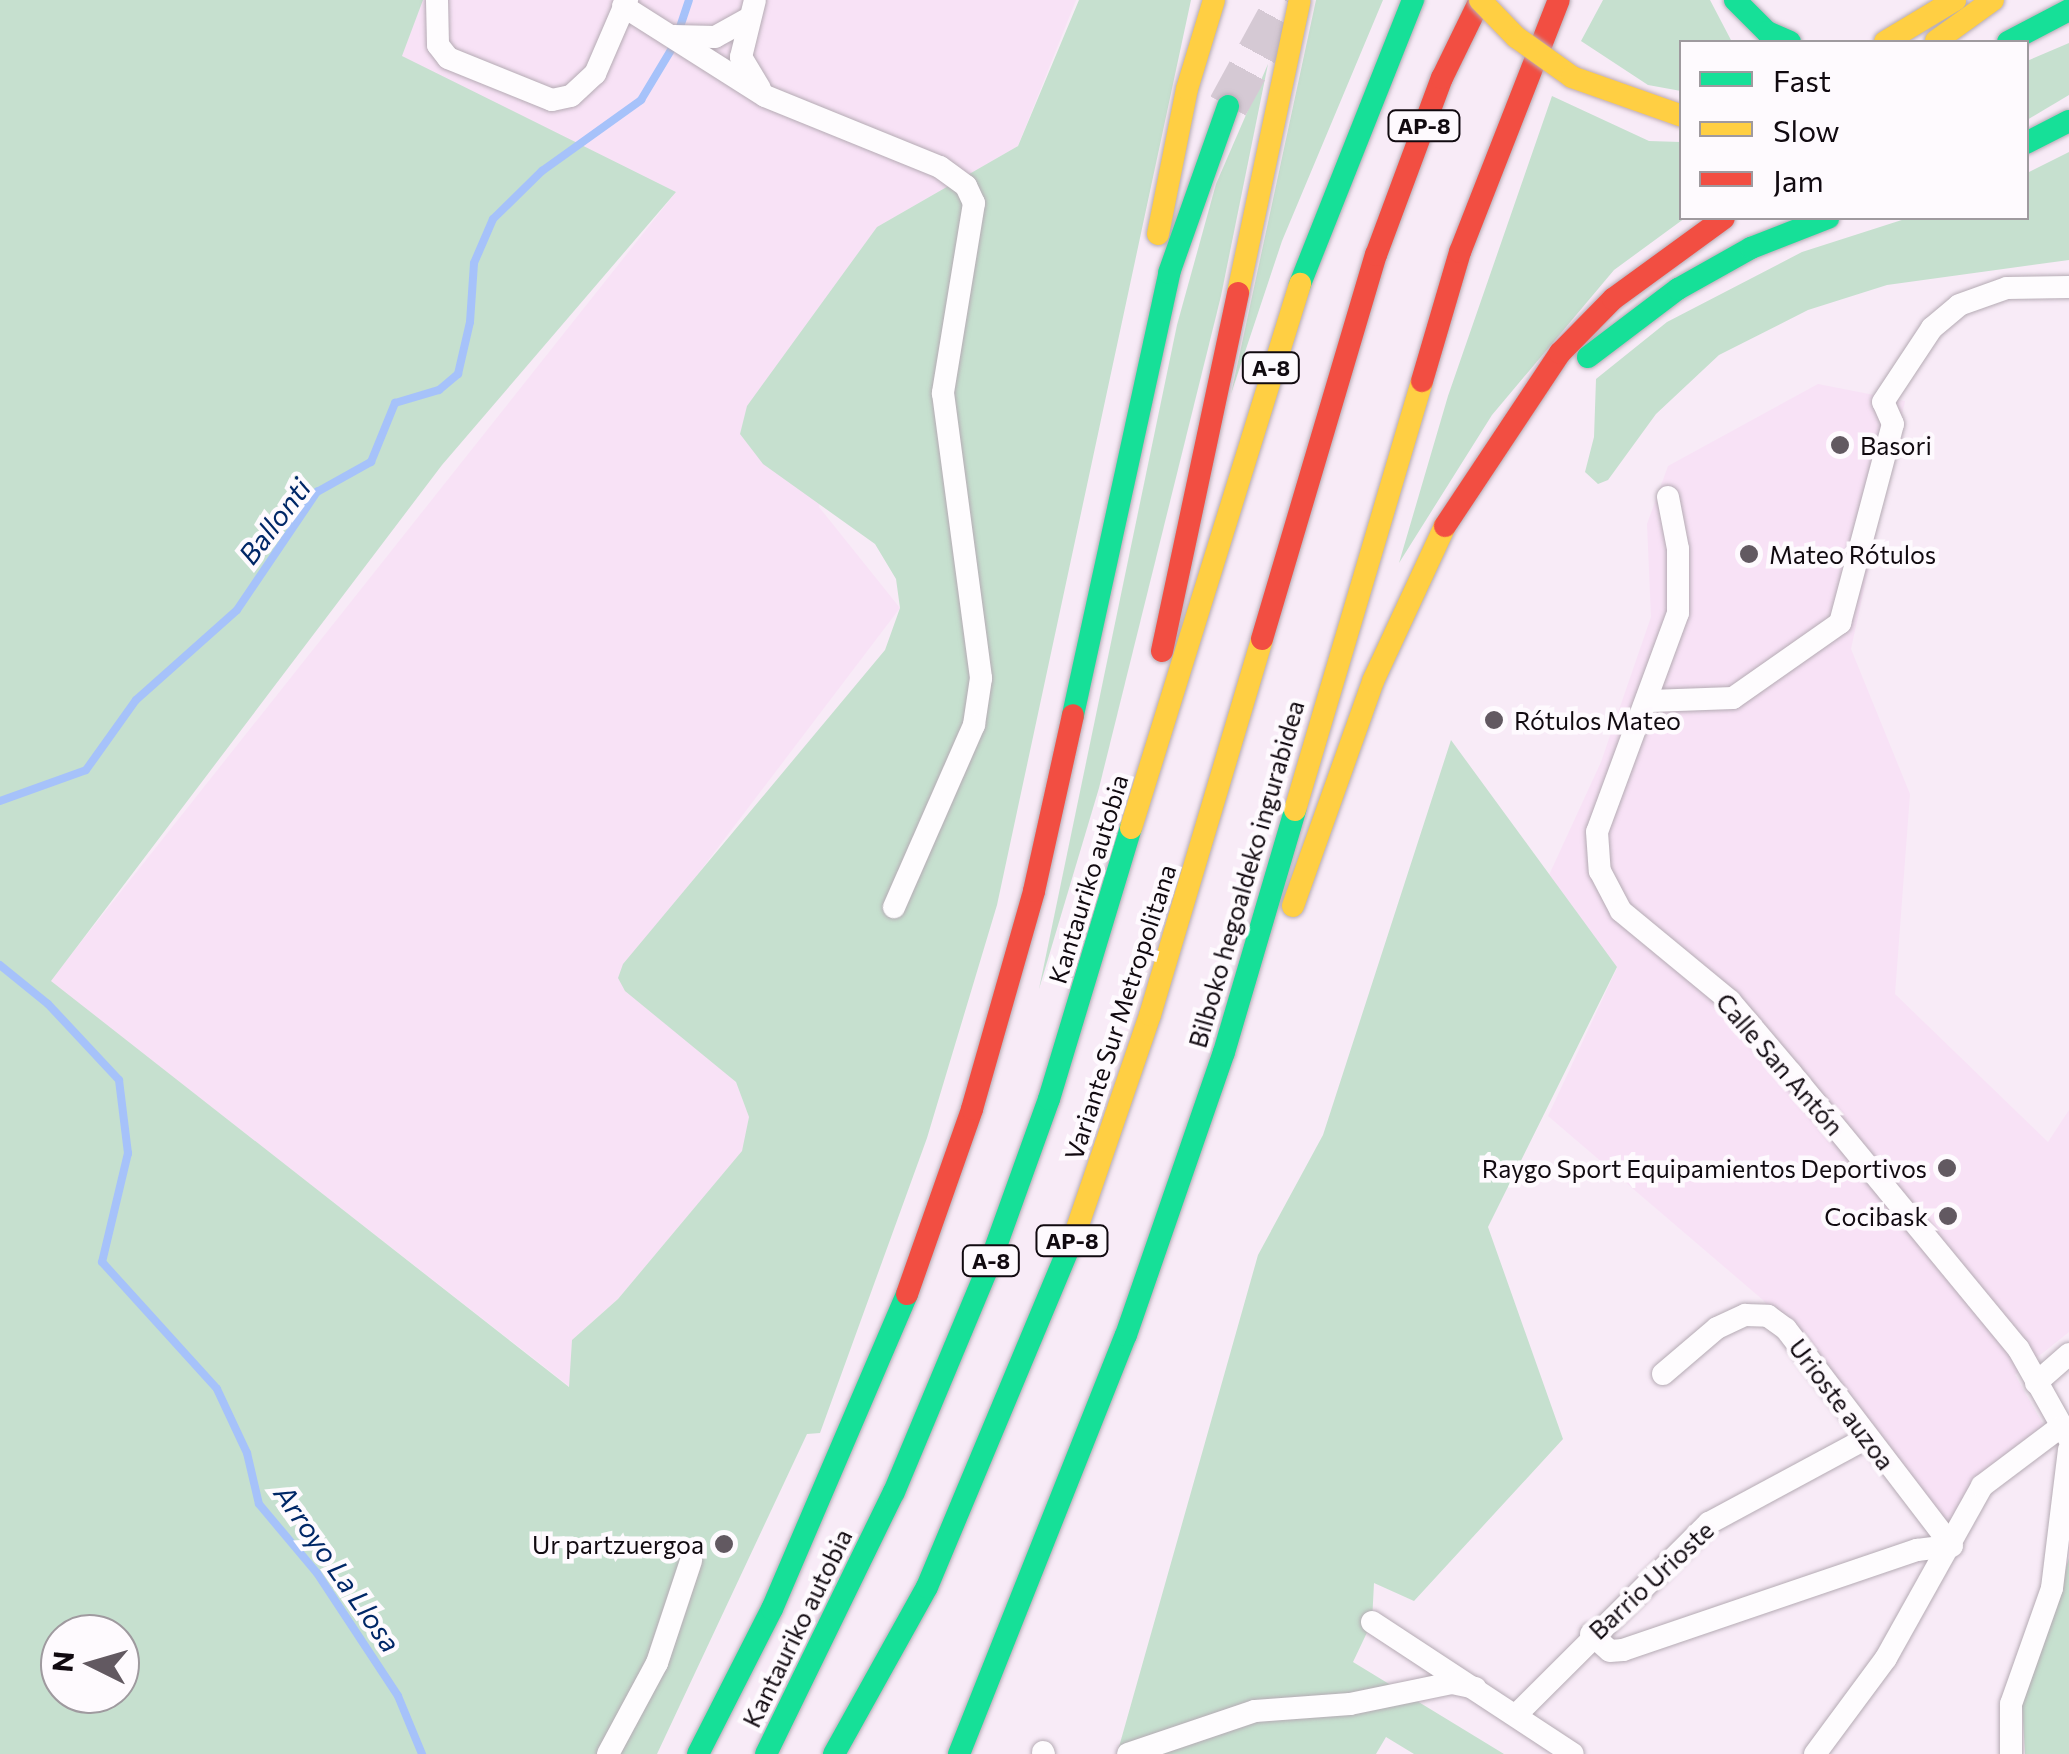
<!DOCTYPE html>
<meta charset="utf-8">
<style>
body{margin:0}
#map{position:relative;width:2069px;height:1754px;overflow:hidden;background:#f8ebf7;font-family:Commissioner,sans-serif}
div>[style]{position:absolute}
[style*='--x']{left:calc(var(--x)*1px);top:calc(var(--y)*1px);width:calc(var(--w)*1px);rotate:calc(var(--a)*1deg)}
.built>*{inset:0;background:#f8e2f6}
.green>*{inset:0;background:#c6e0cf}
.stream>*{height:8px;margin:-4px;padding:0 4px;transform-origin:4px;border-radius:4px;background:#a6c2fa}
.highway-tunnel>*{height:40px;margin-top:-20px;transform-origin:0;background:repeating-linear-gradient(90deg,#d5c9d4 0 40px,transparent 0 60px)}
.roads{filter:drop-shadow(0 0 2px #b5abb4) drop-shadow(0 0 2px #b5abb4)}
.street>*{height:22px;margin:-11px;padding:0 11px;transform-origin:11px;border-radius:11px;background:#fefcfe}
.fast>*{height:22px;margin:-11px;padding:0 11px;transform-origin:11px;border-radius:11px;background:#16e098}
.slow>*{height:22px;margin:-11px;padding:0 11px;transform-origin:11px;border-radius:11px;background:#ffcf43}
.jam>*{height:22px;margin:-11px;padding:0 11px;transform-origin:11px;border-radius:11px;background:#f24e42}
.bridges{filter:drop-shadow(0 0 2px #bfacb4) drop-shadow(0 0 2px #bfacb4)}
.slow-bridge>*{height:22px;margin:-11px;padding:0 11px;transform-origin:11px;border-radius:11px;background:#ffcf43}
.dots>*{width:28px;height:28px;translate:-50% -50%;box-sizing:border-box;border:5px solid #fefafe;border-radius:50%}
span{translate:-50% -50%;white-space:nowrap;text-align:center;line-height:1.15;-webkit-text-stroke:9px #fefafe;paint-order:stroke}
.shield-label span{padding:2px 8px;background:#fefafe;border:2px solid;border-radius:8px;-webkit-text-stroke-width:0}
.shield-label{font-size:22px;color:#110a10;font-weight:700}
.poi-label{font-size:25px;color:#110a10}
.left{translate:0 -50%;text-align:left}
.right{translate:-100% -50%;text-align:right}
.street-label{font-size:25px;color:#110a10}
.water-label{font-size:28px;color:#002767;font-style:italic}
.legend{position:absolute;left:1679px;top:40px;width:350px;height:180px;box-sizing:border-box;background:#fefafe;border:2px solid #9f9a9f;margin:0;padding:12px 18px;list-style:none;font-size:30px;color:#110a10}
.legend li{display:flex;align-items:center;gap:20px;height:50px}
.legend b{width:50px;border:2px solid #9f9a9f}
.north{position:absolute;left:40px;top:1614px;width:100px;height:100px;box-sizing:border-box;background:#fefafe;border:2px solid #9f9a9f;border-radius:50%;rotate:275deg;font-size:28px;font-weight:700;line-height:40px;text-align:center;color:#110a10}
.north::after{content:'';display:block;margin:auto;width:35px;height:45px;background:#625961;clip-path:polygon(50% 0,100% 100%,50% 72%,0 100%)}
</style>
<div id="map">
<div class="built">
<i style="clip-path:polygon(386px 0,1076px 0,1018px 146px,877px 227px,819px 507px,900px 608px,619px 978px,736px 1082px,749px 1117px,747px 1146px,618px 1299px,572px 1340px,570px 1387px,50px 981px,676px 192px,368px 48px)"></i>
<i style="clip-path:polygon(1818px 384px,1905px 401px,1851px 649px,1910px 794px,1895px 994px,2048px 1142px,2069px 1110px,2069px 1332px,2015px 1375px,2044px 1426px,1949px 1530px,1763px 1300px,1548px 1116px,1617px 968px,1549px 875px,1601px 762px,1651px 617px,1647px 524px,1668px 466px)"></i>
</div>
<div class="green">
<i style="clip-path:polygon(evenodd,0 0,423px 0,402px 56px,676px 192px,442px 465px,51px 981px,569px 1387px,572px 1340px,618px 1299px,742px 1151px,749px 1117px,736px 1082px,625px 991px,618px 978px,623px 964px,885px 650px,900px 608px,896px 579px,875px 544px,763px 464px,740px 434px,747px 406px,877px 227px,1018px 146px,1079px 0,1191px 0,997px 905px,927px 1138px,820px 1433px,807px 1434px,657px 1754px,0 1754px,0 0,60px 1634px,120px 1634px,120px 1694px,60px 1694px,60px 1634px)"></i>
<i style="clip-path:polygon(1316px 0,1383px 0,1282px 241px,1231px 394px)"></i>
<i style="clip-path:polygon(1603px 0,1710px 0,1732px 42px,1682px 42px,1681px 91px,1648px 85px,1581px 41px)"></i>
<i style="clip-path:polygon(2069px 43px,2069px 95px,2027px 120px,2027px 61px)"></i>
<i style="clip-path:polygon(1268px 64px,1221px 296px,1099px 788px,1039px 989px,1177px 325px,1216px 184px)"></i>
<i style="clip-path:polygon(1552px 96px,1649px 141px,1681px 142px,1685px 218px,1614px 270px,1492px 415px,1399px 563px,1448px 396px)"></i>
<i style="clip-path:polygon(2069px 152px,2069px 260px,1887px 285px,1808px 310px,1719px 355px,1656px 414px,1608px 480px,1598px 484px,1585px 472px,1594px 437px,1596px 379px,1667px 322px,1802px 252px,1908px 218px,2026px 218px,2027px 173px)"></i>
<i style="clip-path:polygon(1451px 740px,1617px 967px,1488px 1227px,1563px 1439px,1414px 1601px,1374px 1583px,1372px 1622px,1353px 1662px,1504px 1754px,1414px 1754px,1386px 1737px,1376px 1754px,1117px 1754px,1258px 1255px,1323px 1135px)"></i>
<i style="clip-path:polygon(2069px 1558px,2069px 1754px,2025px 1754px,2022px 1704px)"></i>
</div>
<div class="stream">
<i style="--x:0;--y:801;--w:91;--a:-19.8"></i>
<i style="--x:86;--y:770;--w:86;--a:-54.5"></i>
<i style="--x:136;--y:700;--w:135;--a:-41.7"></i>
<i style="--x:237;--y:610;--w:143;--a:-55.9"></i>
<i style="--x:317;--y:492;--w:62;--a:-29.1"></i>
<i style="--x:371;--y:462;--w:64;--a:-67.9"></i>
<i style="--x:395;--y:403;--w:46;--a:-16.5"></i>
<i style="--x:439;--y:390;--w:25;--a:-40"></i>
<i style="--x:458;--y:374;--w:53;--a:-77"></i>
<i style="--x:470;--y:322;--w:59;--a:-86.1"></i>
<i style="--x:474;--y:263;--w:48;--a:-66.6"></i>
<i style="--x:493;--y:219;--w:69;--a:-44.4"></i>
<i style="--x:542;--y:171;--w:122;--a:-35.6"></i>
<i style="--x:641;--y:100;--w:64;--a:-59"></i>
<i style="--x:674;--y:45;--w:47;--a:-71.6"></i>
<i style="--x:0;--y:965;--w:62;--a:39.1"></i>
<i style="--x:48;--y:1004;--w:104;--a:46.9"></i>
<i style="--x:119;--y:1080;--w:74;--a:83"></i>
<i style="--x:128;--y:1153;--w:112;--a:103.4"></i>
<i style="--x:102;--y:1262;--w:171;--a:47.8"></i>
<i style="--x:217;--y:1389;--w:71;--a:64.9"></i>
<i style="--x:247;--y:1453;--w:52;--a:76.8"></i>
<i style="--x:259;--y:1504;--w:90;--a:50"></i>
<i style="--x:317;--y:1573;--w:147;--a:56.6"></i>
<i style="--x:398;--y:1696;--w:63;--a:67.5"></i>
</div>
<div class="highway-tunnel">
<i style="--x:1228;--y:106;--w:121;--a:-61.3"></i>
</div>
<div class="roads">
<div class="street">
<i style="--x:437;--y:0;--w:45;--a:88.7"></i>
<i style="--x:438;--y:45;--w:16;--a:52"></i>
<i style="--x:448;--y:58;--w:112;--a:22"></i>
<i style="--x:552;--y:100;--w:19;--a:-12"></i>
<i style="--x:571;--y:96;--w:33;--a:-43"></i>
<i style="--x:595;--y:74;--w:81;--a:-66.6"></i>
<i style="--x:755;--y:0;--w:59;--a:103.8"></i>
<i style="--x:741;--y:57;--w:37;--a:59"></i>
<i style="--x:623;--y:6;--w:168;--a:32.4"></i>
<i style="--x:765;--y:96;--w:189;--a:22.1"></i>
<i style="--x:940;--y:167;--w:32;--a:36"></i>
<i style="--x:966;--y:186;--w:19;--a:65"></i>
<i style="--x:974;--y:203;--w:193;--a:99.3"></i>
<i style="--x:943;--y:393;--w:288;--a:82.4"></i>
<i style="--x:981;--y:678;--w:48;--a:98.5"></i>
<i style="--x:974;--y:725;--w:199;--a:113.7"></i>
<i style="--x:674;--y:36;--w:41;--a:1.4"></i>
<i style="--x:715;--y:37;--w:35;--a:-29"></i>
<i style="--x:1668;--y:497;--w:53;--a:79.1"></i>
<i style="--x:1678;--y:549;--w:64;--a:90"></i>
<i style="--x:1678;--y:613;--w:233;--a:110.3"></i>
<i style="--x:1597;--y:832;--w:39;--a:86"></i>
<i style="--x:1600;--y:871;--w:45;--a:62.3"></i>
<i style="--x:1621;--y:911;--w:141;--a:39.5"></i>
<i style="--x:1730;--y:1001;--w:94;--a:49.7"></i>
<i style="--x:1791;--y:1073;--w:357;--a:50.5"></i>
<i style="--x:2018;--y:1348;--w:104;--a:60.7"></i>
<i style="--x:1650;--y:701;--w:83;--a:-2.1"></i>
<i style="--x:1733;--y:698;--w:131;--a:-35"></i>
<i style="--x:1840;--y:623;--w:206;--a:-75.1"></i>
<i style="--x:1893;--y:424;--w:24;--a:-114"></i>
<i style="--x:1883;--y:402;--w:89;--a:-56.5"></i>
<i style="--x:1932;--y:328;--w:35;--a:-40"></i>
<i style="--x:1959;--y:305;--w:51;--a:-19.5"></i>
<i style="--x:2007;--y:288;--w:62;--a:-0.9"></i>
<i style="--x:1663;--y:1374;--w:71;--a:-40.4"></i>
<i style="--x:1717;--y:1328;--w:31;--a:-25"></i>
<i style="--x:1745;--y:1315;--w:23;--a:2"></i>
<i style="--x:1768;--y:1316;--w:22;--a:36"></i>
<i style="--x:1786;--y:1329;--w:273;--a:52.6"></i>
<i style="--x:2036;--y:1383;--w:44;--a:-41.3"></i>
<i style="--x:1372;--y:1622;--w:240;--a:33.3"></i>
<i style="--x:1591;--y:1634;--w:25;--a:42"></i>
<i style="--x:1610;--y:1651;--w:13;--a:-4"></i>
<i style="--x:1623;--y:1650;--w:311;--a:-18.8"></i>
<i style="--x:1917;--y:1550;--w:35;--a:-7"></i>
<i style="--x:1517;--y:1714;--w:271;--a:-44.9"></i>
<i style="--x:1709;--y:1523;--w:177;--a:-28.3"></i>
<i style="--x:1043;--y:1752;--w:2;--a:63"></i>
<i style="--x:608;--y:1754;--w:103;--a:-61.7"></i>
<i style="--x:657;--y:1663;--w:108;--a:-71.6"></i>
<i style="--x:1128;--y:1754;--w:134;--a:-18.7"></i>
<i style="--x:1255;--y:1711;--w:95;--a:-4.2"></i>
<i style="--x:1350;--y:1704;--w:104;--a:-11.6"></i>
<i style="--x:1452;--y:1683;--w:24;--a:12"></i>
<i style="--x:1815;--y:1754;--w:119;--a:-53.5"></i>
<i style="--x:1886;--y:1658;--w:197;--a:-60.8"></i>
<i style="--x:1982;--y:1486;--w:96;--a:-37"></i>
<i style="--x:2011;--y:1754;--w:50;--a:-90"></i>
<i style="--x:2011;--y:1704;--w:123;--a:-70.5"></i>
<i style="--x:2052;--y:1588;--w:139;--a:-83"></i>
</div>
<div class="fast">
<i style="--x:1735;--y:0;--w:45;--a:45"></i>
<i style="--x:1767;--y:32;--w:25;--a:23"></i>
<i style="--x:2008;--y:42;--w:69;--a:-27.7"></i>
<i style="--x:2026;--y:143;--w:48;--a:-27.1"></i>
<i style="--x:1300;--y:284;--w:306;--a:-68.3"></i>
<i style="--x:1588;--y:357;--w:113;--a:-37.1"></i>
<i style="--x:1678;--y:289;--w:84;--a:-29.3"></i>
<i style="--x:1751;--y:248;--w:83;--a:-21.3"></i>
<i style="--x:1073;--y:715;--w:452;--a:-77.7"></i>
<i style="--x:1169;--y:273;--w:177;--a:-70.5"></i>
<i style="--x:698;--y:1754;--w:163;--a:-63"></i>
<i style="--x:772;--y:1609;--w:343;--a:-66.8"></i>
<i style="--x:766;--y:1754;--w:292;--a:-64"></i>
<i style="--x:894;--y:1492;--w:251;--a:-67.3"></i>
<i style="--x:991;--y:1260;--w:171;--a:-70.2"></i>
<i style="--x:1049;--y:1099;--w:283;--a:-73.2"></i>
<i style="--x:834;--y:1754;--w:191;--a:-60.9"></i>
<i style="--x:927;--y:1587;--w:383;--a:-67.3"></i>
<i style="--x:959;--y:1754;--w:451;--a:-68.3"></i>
<i style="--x:1126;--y:1335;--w:299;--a:-70.9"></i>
<i style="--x:1224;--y:1052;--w:252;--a:-73.6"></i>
</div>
<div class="slow">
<i style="--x:1936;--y:41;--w:70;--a:-35.7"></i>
<i style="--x:1885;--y:42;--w:82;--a:-31"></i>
<i style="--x:1158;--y:234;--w:148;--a:-78.7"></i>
<i style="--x:1187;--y:89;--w:93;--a:-73.1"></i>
<i style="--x:1238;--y:293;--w:299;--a:-78.1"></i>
<i style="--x:1295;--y:810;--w:447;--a:-73.5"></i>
<i style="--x:1131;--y:828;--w:570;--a:-72.74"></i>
<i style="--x:1293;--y:906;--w:239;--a:-70.4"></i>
<i style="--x:1373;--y:681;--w:171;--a:-65.1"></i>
<i style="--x:1075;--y:1234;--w:231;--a:-71.1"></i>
<i style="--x:1150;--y:1015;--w:392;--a:-73.4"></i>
</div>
<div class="jam">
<i style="--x:1422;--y:381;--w:134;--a:-73.6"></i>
<i style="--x:1460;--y:252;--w:271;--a:-68.6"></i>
<i style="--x:1445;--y:526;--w:208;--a:-56.4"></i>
<i style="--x:1560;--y:353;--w:76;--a:-45.5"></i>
<i style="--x:1613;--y:299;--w:137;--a:-36.1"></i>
<i style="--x:1262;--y:639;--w:401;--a:-73.5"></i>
<i style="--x:1376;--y:255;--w:189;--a:-69.6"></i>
<i style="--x:1442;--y:78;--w:87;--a:-64"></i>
<i style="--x:1162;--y:651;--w:366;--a:-78"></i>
<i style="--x:907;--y:1294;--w:196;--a:-70.6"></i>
<i style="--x:972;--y:1109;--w:227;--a:-74.1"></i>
<i style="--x:1034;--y:891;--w:180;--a:-77.5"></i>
</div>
</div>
<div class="bridges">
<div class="slow-bridge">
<i style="--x:1480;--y:0;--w:52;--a:45.8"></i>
<i style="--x:1516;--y:37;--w:69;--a:35.5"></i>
<i style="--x:1572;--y:77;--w:117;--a:19.5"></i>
</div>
</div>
<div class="dots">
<i style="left:1840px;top:445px;background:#625961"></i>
<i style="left:1749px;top:554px;background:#625961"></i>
<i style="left:1494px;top:720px;background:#625961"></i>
<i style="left:1947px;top:1168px;background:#625961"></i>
<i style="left:1948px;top:1216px;background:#625961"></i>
<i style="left:724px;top:1544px;background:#625961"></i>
</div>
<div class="shield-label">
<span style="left:1424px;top:126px">AP-8</span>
<span style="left:1271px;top:368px">A-8</span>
<span style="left:1072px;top:1241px">AP-8</span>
<span style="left:991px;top:1261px">A-8</span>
</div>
<div class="poi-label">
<span class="left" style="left:1860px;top:445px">Basori</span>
<span class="left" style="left:1769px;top:554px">Mateo Rótulos</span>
<span class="left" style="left:1514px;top:720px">Rótulos Mateo</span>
<span class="right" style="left:1927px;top:1168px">Raygo Sport Equipamientos Deportivos</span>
<span class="right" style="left:1928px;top:1216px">Cocibask</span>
<span class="right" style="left:704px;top:1544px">Ur partzuergoa</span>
</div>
<div class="street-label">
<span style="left:1246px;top:874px;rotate:-74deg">Bilboko hegoaldeko ingurabidea</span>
<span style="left:1088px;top:879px;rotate:-73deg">Kantauriko autobia</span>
<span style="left:1120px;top:1012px;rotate:-72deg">Variante Sur Metropolitana</span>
<span style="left:1780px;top:1064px;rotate:49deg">Calle San Antón</span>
<span style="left:1842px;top:1404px;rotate:53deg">Urioste auzoa</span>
<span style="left:1651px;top:1580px;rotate:-43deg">Barrio Urioste</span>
<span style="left:797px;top:1628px;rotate:-64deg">Kantauriko autobia</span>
</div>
<div class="water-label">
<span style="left:274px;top:521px;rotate:-53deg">Ballonti</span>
<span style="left:338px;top:1568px;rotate:55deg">Arroyo La Llosa</span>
</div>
<ul class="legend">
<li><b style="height:12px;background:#16e098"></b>Fast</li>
<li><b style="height:12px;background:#ffcf43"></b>Slow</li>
<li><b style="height:12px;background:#f24e42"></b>Jam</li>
</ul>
<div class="north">N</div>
</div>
